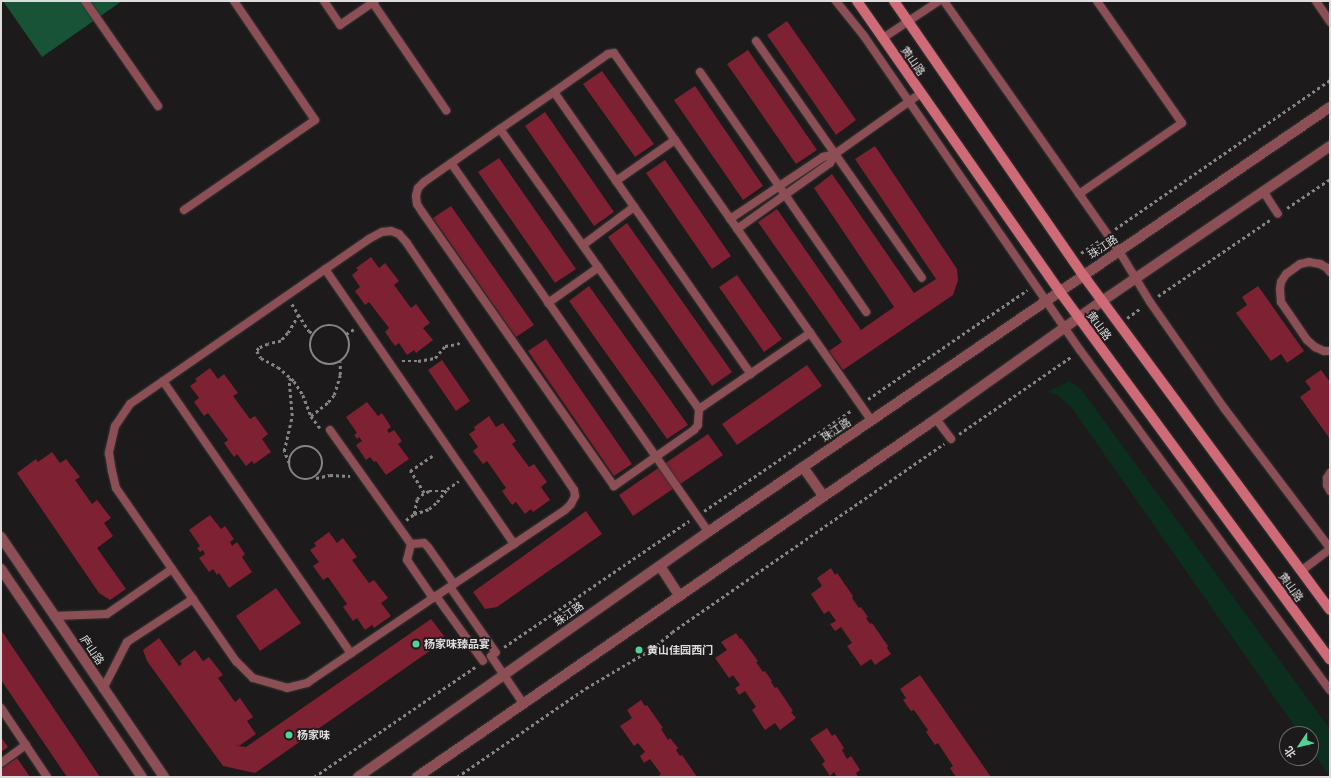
<!DOCTYPE html>
<meta charset="utf-8">
<style>
body{margin:0}
#map{position:relative;width:1331px;height:778px;overflow:hidden;background:#1d1a1b;font-family:Lato,"Noto Sans SC",sans-serif}
div>[style]{position:absolute}
[style*='--x']{left:calc(var(--x)*1px);top:calc(var(--y)*1px);width:calc(var(--w)*1px);rotate:calc(var(--a)*1deg)}
.green>*{inset:0;background:#0c2e1e}
.forest>*{inset:0;background:#185338}
.building>*{inset:0;background:#7d2133}
.path>*{height:2.5px;margin-top:-1.25px;transform-origin:0;background:repeating-linear-gradient(90deg,#878485 0 3px,transparent 0 6px)}
.path>.ring{margin:-1.25px;padding:0;box-sizing:content-box;background:none;border:2.5px solid #878485;border-radius:50%}
.roads{filter:drop-shadow(0 0 1px #383536) drop-shadow(0 0 1px #383536)}
.service>*{height:8px;margin:-4px;padding:0 4px;transform-origin:4px;border-radius:4px;background:#8d4f56}
.tertiary>*{height:10px;margin:-5px;padding:0 5px;transform-origin:5px;border-radius:5px;background:#8d4f56}
.secondary>*{height:10px;margin:-5px;padding:0 5px;transform-origin:5px;border-radius:5px;background:#cf6b77}
.dots>*{width:11px;height:11px;translate:-50% -50%;box-sizing:border-box;border:2px solid #1d1a1b;border-radius:50%}
span{translate:-50% -50%;white-space:nowrap;text-align:center;line-height:1.15;-webkit-text-stroke:3.5px #1d1a1b;paint-order:stroke}
.street-label{font-size:11px;color:#dedcdc}
.poi-label{font-size:11px;color:#dedcdc;font-weight:700}
.left{translate:0 -50%;text-align:left}
.frame{position:absolute;inset:0;border:2px solid #dedcdc;pointer-events:none}
.north{position:absolute;left:1279px;top:726px;width:40px;height:40px;box-sizing:border-box;background:#1d1a1b;border:1px solid #6a6868;border-radius:50%;rotate:235deg;font-size:11px;font-weight:700;line-height:16px;text-align:center;color:#dedcdc}
.north::after{content:'';display:block;margin:auto;width:14px;height:18px;background:#51d398;clip-path:polygon(50% 0,100% 100%,50% 72%,0 100%)}
</style>
<div id="map">
<div class="green">
<i style="clip-path:polygon(1069px 381px,1080px 388px,1330px 729px,1330px 777px,1311px 749px,1311px 734px,1300px 734px,1072px 408px,1056px 394px,1047px 392px)"></i>
</div>
<div class="forest">
<i style="clip-path:polygon(3px 1px,122px 1px,42px 57px)"></i>
</div>
<div class="building">
<i style="clip-path:polygon(787px 21px,856px 120px,836px 135px,767px 35px)"></i>
<i style="clip-path:polygon(748px 50px,817px 150px,796px 164px,727px 64px)"></i>
<i style="clip-path:polygon(602px 71px,654px 144px,635px 157px,583px 84px)"></i>
<i style="clip-path:polygon(695px 86px,763px 186px,743px 200px,674px 100px)"></i>
<i style="clip-path:polygon(545px 112px,614px 212px,594px 226px,525px 126px)"></i>
<i style="clip-path:polygon(875px 146px,957px 269px,958px 280px,953px 295px,843px 370px,829px 351px,842px 342px,758px 222px,777px 209px,861px 330px,894px 307px,814px 188px,832px 174px,914px 293px,936px 279px,855px 159px)"></i>
<i style="clip-path:polygon(499px 158px,576px 269px,555px 283px,478px 172px)"></i>
<i style="clip-path:polygon(665px 160px,731px 256px,712px 269px,646px 173px)"></i>
<i style="clip-path:polygon(451px 206px,534px 325px,516px 337px,433px 218px)"></i>
<i style="clip-path:polygon(627px 223px,732px 372px,712px 386px,608px 237px)"></i>
<i style="clip-path:polygon(371px 257px,379px 268px,385px 263px,399px 281px,394px 285px,411px 308px,416px 304px,430px 323px,423px 328px,433px 340px,416px 353px,414px 350px,407px 355px,399px 343px,395px 346px,385px 332px,389px 328px,369px 302px,365px 305px,355px 291px,360px 287px,352px 275px,358px 270px,356px 268px)"></i>
<i style="clip-path:polygon(737px 275px,782px 339px,764px 352px,719px 287px)"></i>
<i style="clip-path:polygon(589px 286px,688px 425px,667px 439px,569px 301px)"></i>
<i style="clip-path:polygon(1258px 286px,1304px 351px,1287px 363px,1281px 354px,1271px 361px,1236px 313px,1247px 305px,1242px 297px)"></i>
<i style="clip-path:polygon(546px 339px,632px 464px,614px 476px,528px 351px)"></i>
<i style="clip-path:polygon(442px 360px,470px 401px,456px 411px,428px 370px)"></i>
<i style="clip-path:polygon(807px 365px,822px 386px,737px 445px,722px 424px)"></i>
<i style="clip-path:polygon(210px 368px,218px 379px,224px 374px,238px 393px,233px 396px,250px 419px,255px 416px,268px 434px,262px 439px,271px 452px,254px 464px,252px 461px,246px 466px,237px 454px,234px 457px,224px 443px,228px 440px,208px 413px,204px 416px,194px 402px,199px 398px,190px 386px,197px 381px,195px 379px)"></i>
<i style="clip-path:polygon(1321px 370px,1330px 382px,1330px 439px,1300px 397px,1311px 389px,1305px 381px)"></i>
<i style="clip-path:polygon(367px 402px,378px 416px,382px 413px,391px 427px,387px 430px,389px 433px,394px 430px,402px 441px,398px 444px,409px 459px,386px 475px,376px 461px,374px 462px,370px 457px,366px 460px,356px 445px,362px 441px,359px 437px,357px 439px,354px 435px,357px 433px,346px 417px)"></i>
<i style="clip-path:polygon(489px 416px,496px 427px,503px 423px,516px 441px,512px 444px,529px 467px,534px 464px,547px 482px,541px 487px,550px 500px,533px 512px,531px 509px,525px 514px,516px 502px,512px 505px,502px 491px,506px 488px,487px 461px,483px 464px,473px 451px,478px 447px,469px 434px,475px 430px,474px 427px)"></i>
<i style="clip-path:polygon(708px 434px,723px 455px,633px 516px,619px 495px)"></i>
<i style="clip-path:polygon(52px 452px,60px 463px,66px 459px,80px 477px,75px 480px,92px 504px,97px 500px,111px 518px,104px 523px,113px 536px,97px 548px,126px 589px,110px 600px,99px 593px,17px 473px,36px 459px,38px 462px)"></i>
<i style="clip-path:polygon(586px 511px,602px 534px,497px 607px,485px 609px,473px 592px)"></i>
<i style="clip-path:polygon(210px 515px,221px 529px,225px 526px,234px 539px,230px 542px,232px 546px,237px 542px,245px 554px,242px 557px,252px 572px,229px 588px,219px 573px,217px 575px,213px 569px,209px 572px,199px 558px,205px 554px,203px 550px,200px 552px,197px 548px,200px 546px,189px 530px)"></i>
<i style="clip-path:polygon(329px 532px,337px 543px,343px 538px,357px 557px,352px 560px,369px 583px,374px 580px,388px 598px,381px 603px,391px 616px,374px 628px,372px 625px,365px 630px,357px 618px,353px 621px,343px 607px,347px 604px,328px 577px,323px 580px,313px 566px,319px 562px,310px 550px,316px 546px,314px 543px)"></i>
<i style="clip-path:polygon(831px 568px,835px 575px,837px 573px,853px 596px,852px 598px,859px 608px,861px 607px,868px 617px,866px 618px,870px 624px,872px 623px,888px 646px,887px 648px,891px 654px,875px 665px,871px 659px,861px 666px,847px 646px,852px 643px,841px 627px,835px 631px,830px 624px,836px 621px,829px 611px,824px 614px,811px 594px,822px 586px,817px 578px)"></i>
<i style="clip-path:polygon(276px 588px,301px 623px,260px 651px,236px 616px)"></i>
<i style="clip-path:polygon(431px 619px,444px 636px,434px 648px,255px 773px,223px 766px,147px 661px,143px 650px,159px 638px,179px 666px,182px 664px,180px 661px,195px 650px,203px 661px,209px 657px,223px 675px,218px 678px,235px 702px,240px 698px,253px 717px,247px 721px,256px 734px,239px 746px,236px 744px,238px 746px,246px 747px)"></i>
<i style="clip-path:polygon(1px 630px,100px 777px,67px 777px,1px 680px)"></i>
<i style="clip-path:polygon(736px 633px,740px 639px,741px 638px,758px 661px,756px 662px,763px 672px,765px 671px,772px 681px,771px 682px,775px 688px,777px 687px,793px 711px,791px 712px,796px 718px,780px 730px,775px 723px,765px 730px,752px 710px,756px 707px,745px 691px,739px 695px,735px 688px,740px 685px,733px 675px,729px 678px,715px 658px,727px 650px,721px 642px)"></i>
<i style="clip-path:polygon(920px 675px,991px 777px,956px 777px,950px 768px,953px 766px,938px 743px,935px 745px,926px 732px,928px 730px,914px 710px,911px 711px,903px 700px,906px 698px,900px 689px)"></i>
<i style="clip-path:polygon(641px 700px,645px 706px,647px 705px,663px 728px,661px 729px,668px 740px,670px 738px,678px 748px,676px 750px,680px 756px,682px 755px,697px 777px,657px 777px,661px 774px,650px 759px,644px 763px,640px 756px,645px 752px,638px 743px,634px 746px,620px 726px,632px 718px,627px 710px)"></i>
<i style="clip-path:polygon(827px 728px,832px 736px,835px 734px,844px 748px,842px 750px,847px 759px,851px 756px,860px 770px,856px 773px,858px 777px,837px 777px,834px 772px,830px 776px,822px 764px,825px 761px,810px 739px)"></i>
<i style="clip-path:polygon(1px 737px,8px 747px,1px 752px)"></i>
<i style="clip-path:polygon(17px 758px,30px 777px,1px 777px,1px 769px)"></i>
</div>
<div class="path">
<i style="--x:1287;--y:208;--w:52;--a:-34"></i>
<i style="--x:1115;--y:229;--w:262;--a:-34.7"></i>
<i style="--x:1081;--y:253;--w:23;--a:-34"></i>
<i style="--x:1158;--y:296;--w:135;--a:-34.2"></i>
<i style="--x:292;--y:304;--w:32;--a:58"></i>
<i style="--x:309;--y:331;--w:6;--a:31"></i>
<i style="--x:299;--y:315;--w:21;--a:121"></i>
<i style="--x:288;--y:333;--w:11;--a:131"></i>
<i style="--x:281;--y:341;--w:13;--a:167"></i>
<i style="--x:268;--y:344;--w:10;--a:156"></i>
<i style="--x:259;--y:348;--w:4;--a:124"></i>
<i style="--x:257;--y:351;--w:8;--a:60"></i>
<i style="--x:261;--y:358;--w:19;--a:28"></i>
<i style="--x:278;--y:367;--w:21;--a:41"></i>
<i style="--x:294;--y:381;--w:17;--a:57"></i>
<i style="--x:303;--y:395;--w:22;--a:69"></i>
<i style="--x:311;--y:416;--w:15;--a:53"></i>
<i style="--x:1127;--y:318;--w:17;--a:-36"></i>
<i class="ring" style="left:310px;top:325px;width:37.5px;height:37.5px"></i>
<i style="--x:346;--y:334;--w:9;--a:-32"></i>
<i style="--x:402;--y:361;--w:16;--a:0"></i>
<i style="--x:418;--y:361;--w:17;--a:-10"></i>
<i style="--x:435;--y:358;--w:16;--a:-50"></i>
<i style="--x:445;--y:346;--w:12;--a:-9"></i>
<i style="--x:457;--y:344;--w:4;--a:-27"></i>
<i style="--x:868;--y:399;--w:193;--a:-34.4"></i>
<i style="--x:311;--y:416;--w:22;--a:-39"></i>
<i style="--x:328;--y:402;--w:9;--a:-49"></i>
<i style="--x:334;--y:395;--w:21;--a:-73"></i>
<i style="--x:340;--y:375;--w:13;--a:-90"></i>
<i style="--x:959;--y:434;--w:137;--a:-34.6"></i>
<i class="ring" style="left:289px;top:446px;width:31.5px;height:31.5px"></i>
<i style="--x:289;--y:463;--w:13;--a:-113"></i>
<i style="--x:284;--y:451;--w:36;--a:-77"></i>
<i style="--x:292;--y:416;--w:36;--a:-95"></i>
<i style="--x:289;--y:380;--w:3;--a:-45"></i>
<i style="--x:316;--y:478;--w:14;--a:-12"></i>
<i style="--x:330;--y:475;--w:20;--a:3"></i>
<i style="--x:424;--y:493;--w:26;--a:-122"></i>
<i style="--x:410;--y:471;--w:27;--a:-34"></i>
<i style="--x:704;--y:511;--w:179;--a:-34.3"></i>
<i style="--x:414;--y:514;--w:15;--a:-79"></i>
<i style="--x:417;--y:499;--w:6;--a:-45"></i>
<i style="--x:421;--y:495;--w:9;--a:-27"></i>
<i style="--x:429;--y:491;--w:16;--a:0"></i>
<i style="--x:406;--y:520;--w:10;--a:-37"></i>
<i style="--x:414;--y:514;--w:16;--a:-18"></i>
<i style="--x:429;--y:509;--w:11;--a:-41"></i>
<i style="--x:437;--y:502;--w:16;--a:-52"></i>
<i style="--x:447;--y:489;--w:14;--a:-34"></i>
<i style="--x:504;--y:647;--w:224;--a:-34.3"></i>
<i style="--x:314;--y:777;--w:195;--a:-34.3"></i>
<i style="--x:457;--y:777;--w:157;--a:-34.6"></i>
<i style="--x:586;--y:688;--w:77;--a:-30.6"></i>
<i style="--x:652;--y:649;--w:26;--a:-40"></i>
<i style="--x:672;--y:632;--w:331;--a:-34.7"></i>
</div>
<div class="roads">
<div class="service">
<i style="--x:85;--y:1;--w:128;--a:55.2"></i>
<i style="--x:324;--y:1;--w:29;--a:56"></i>
<i style="--x:340;--y:25;--w:42;--a:-34.4"></i>
<i style="--x:836;--y:1;--w:45;--a:51.3"></i>
<i style="--x:864;--y:36;--w:381;--a:55.5"></i>
<i style="--x:1080;--y:350;--w:422;--a:53.7"></i>
<i style="--x:944;--y:1;--w:305;--a:55"></i>
<i style="--x:1119;--y:251;--w:60;--a:58.7"></i>
<i style="--x:1150;--y:302;--w:129;--a:55.1"></i>
<i style="--x:1224;--y:408;--w:176;--a:52.9"></i>
<i style="--x:1316;--y:1;--w:25;--a:56"></i>
<i style="--x:373;--y:3;--w:130;--a:55.7"></i>
<i style="--x:883;--y:38;--w:67;--a:-33.5"></i>
<i style="--x:756;--y:41;--w:289;--a:55"></i>
<i style="--x:700;--y:72;--w:292;--a:55.3"></i>
<i style="--x:554;--y:92;--w:344;--a:55.1"></i>
<i style="--x:500;--y:129;--w:344;--a:54.6"></i>
<i style="--x:699;--y:409;--w:16;--a:94"></i>
<i style="--x:698;--y:425;--w:6;--a:129"></i>
<i style="--x:694;--y:430;--w:98;--a:145"></i>
<i style="--x:614;--y:486;--w:335;--a:-125"></i>
<i style="--x:422;--y:212;--w:9;--a:-122"></i>
<i style="--x:417;--y:204;--w:8;--a:-97"></i>
<i style="--x:416;--y:196;--w:8;--a:-76"></i>
<i style="--x:418;--y:188;--w:8;--a:-45"></i>
<i style="--x:424;--y:182;--w:93;--a:-34.9"></i>
<i style="--x:500;--y:129;--w:65;--a:-34.4"></i>
<i style="--x:554;--y:92;--w:66;--a:-35.1"></i>
<i style="--x:608;--y:54;--w:6;--a:-9"></i>
<i style="--x:614;--y:53;--w:106;--a:55"></i>
<i style="--x:675;--y:140;--w:342;--a:55"></i>
<i style="--x:451;--y:163;--w:450;--a:55.1"></i>
<i style="--x:616;--y:181;--w:72;--a:-34.8"></i>
<i style="--x:1263;--y:191;--w:27;--a:57"></i>
<i style="--x:1079;--y:194;--w:125;--a:-34.6"></i>
<i style="--x:1182;--y:123;--w:149;--a:-124.9"></i>
<i style="--x:184;--y:210;--w:159;--a:-34.5"></i>
<i style="--x:315;--y:120;--w:144;--a:-124.2"></i>
<i style="--x:730;--y:219;--w:112;--a:-33.7"></i>
<i style="--x:823;--y:157;--w:12;--a:-14"></i>
<i style="--x:737;--y:229;--w:114;--a:-35.4"></i>
<i style="--x:830;--y:163;--w:10;--a:-61"></i>
<i style="--x:835;--y:154;--w:105;--a:-35.3"></i>
<i style="--x:583;--y:245;--w:64;--a:-36.7"></i>
<i style="--x:325;--y:269;--w:334;--a:55.5"></i>
<i style="--x:1330;--y:272;--w:5;--a:-127"></i>
<i style="--x:1327;--y:268;--w:8;--a:-150"></i>
<i style="--x:1320;--y:264;--w:11;--a:-170"></i>
<i style="--x:1309;--y:262;--w:9;--a:167"></i>
<i style="--x:1300;--y:264;--w:17;--a:144"></i>
<i style="--x:1286;--y:274;--w:9;--a:122"></i>
<i style="--x:1281;--y:282;--w:7;--a:98"></i>
<i style="--x:1280;--y:289;--w:13;--a:86"></i>
<i style="--x:1281;--y:302;--w:46;--a:55.6"></i>
<i style="--x:1307;--y:340;--w:11;--a:41"></i>
<i style="--x:1315;--y:347;--w:10;--a:24"></i>
<i style="--x:1324;--y:351;--w:6;--a:0"></i>
<i style="--x:548;--y:303;--w:62;--a:-35.2"></i>
<i style="--x:163;--y:381;--w:331;--a:55.4"></i>
<i style="--x:699;--y:409;--w:135;--a:-34.4"></i>
<i style="--x:936;--y:419;--w:25;--a:53"></i>
<i style="--x:330;--y:430;--w:140;--a:54.6"></i>
<i style="--x:411;--y:544;--w:16;--a:104"></i>
<i style="--x:407;--y:560;--w:46;--a:55.6"></i>
<i style="--x:1330;--y:473;--w:6;--a:121"></i>
<i style="--x:1327;--y:478;--w:7;--a:90"></i>
<i style="--x:1327;--y:485;--w:7;--a:63"></i>
<i style="--x:411;--y:544;--w:13;--a:-4"></i>
<i style="--x:424;--y:543;--w:6;--a:45"></i>
<i style="--x:428;--y:547;--w:45;--a:54.9"></i>
<i style="--x:1301;--y:571;--w:36;--a:-37"></i>
<i style="--x:450;--y:587;--w:80;--a:55.1"></i>
<i style="--x:436;--y:596;--w:155;--a:-33.7"></i>
<i style="--x:565;--y:510;--w:8;--a:-45"></i>
<i style="--x:571;--y:504;--w:9;--a:-63"></i>
<i style="--x:575;--y:496;--w:6;--a:-99"></i>
<i style="--x:574;--y:490;--w:298;--a:-124.1"></i>
<i style="--x:407;--y:243;--w:12;--a:-132"></i>
<i style="--x:399;--y:234;--w:9;--a:-159"></i>
<i style="--x:391;--y:231;--w:9;--a:174"></i>
<i style="--x:382;--y:232;--w:15;--a:152"></i>
<i style="--x:369;--y:239;--w:290;--a:145.4"></i>
<i style="--x:130;--y:404;--w:27;--a:124"></i>
<i style="--x:115;--y:426;--w:28;--a:103"></i>
<i style="--x:109;--y:453;--w:18;--a:81"></i>
<i style="--x:112;--y:471;--w:17;--a:77"></i>
<i style="--x:116;--y:488;--w:211;--a:55.3"></i>
<i style="--x:236;--y:661;--w:24;--a:45"></i>
<i style="--x:253;--y:678;--w:35;--a:16"></i>
<i style="--x:287;--y:688;--w:21;--a:-14"></i>
<i style="--x:307;--y:683;--w:156;--a:-34"></i>
<i style="--x:436;--y:596;--w:80;--a:54.1"></i>
<i style="--x:54;--y:616;--w:53;--a:-2.2"></i>
<i style="--x:107;--y:614;--w:79;--a:-34.7"></i>
<i style="--x:491;--y:656;--w:57;--a:55.8"></i>
<i style="--x:103;--y:689;--w:53;--a:-62.9"></i>
<i style="--x:127;--y:642;--w:79;--a:-33.1"></i>
<i style="--x:1;--y:708;--w:83;--a:56.3"></i>
<i style="--x:1;--y:763;--w:31;--a:-36"></i>
</div>
<div class="tertiary">
<i style="--x:803;--y:467;--w:35;--a:55"></i>
<i style="--x:1;--y:537;--w:290;--a:55.8"></i>
<i style="--x:660;--y:566;--w:35;--a:57"></i>
<i style="--x:1;--y:569;--w:251;--a:55.9"></i>
<i style="--x:358;--y:777;--w:427;--a:-35"></i>
<i style="--x:708;--y:532;--w:753;--a:-34.34"></i>
<i style="--x:417;--y:777;--w:630;--a:-34.6"></i>
<i style="--x:936;--y:419;--w:204;--a:-35.4"></i>
<i style="--x:1102;--y:301;--w:276;--a:-34.2"></i>
</div>
<div class="secondary">
<i style="--x:857;--y:1;--w:355;--a:55.1"></i>
<i style="--x:1060;--y:292;--w:456;--a:53.7"></i>
<i style="--x:894;--y:1;--w:333;--a:55.4"></i>
<i style="--x:1083;--y:275;--w:416;--a:53.6"></i>
</div>
</div>
<div class="dots">
<i style="left:416px;top:644px;background:#51d398"></i>
<i style="left:639px;top:650px;background:#51d398"></i>
<i style="left:289px;top:735px;background:#51d398"></i>
</div>
<div class="street-label">
<span style="left:913px;top:61px;rotate:55deg">黄山路</span>
<span style="left:1103px;top:247px;rotate:-34deg">珠江路</span>
<span style="left:1099px;top:326px;rotate:53deg">黄山路</span>
<span style="left:836px;top:430px;rotate:-34deg">珠江路</span>
<span style="left:1291px;top:587px;rotate:54deg">黄山路</span>
<span style="left:569px;top:614px;rotate:-35deg">珠江路</span>
<span style="left:92px;top:650px;rotate:56deg">庐山路</span>
</div>
<div class="poi-label">
<span class="left" style="left:424px;top:644px">杨家味臻品宴</span>
<span class="left" style="left:647px;top:650px">黄山佳园西门</span>
<span class="left" style="left:297px;top:735px">杨家味</span>
</div>
<div class="frame"></div>
<div class="north">北</div>
</div>
